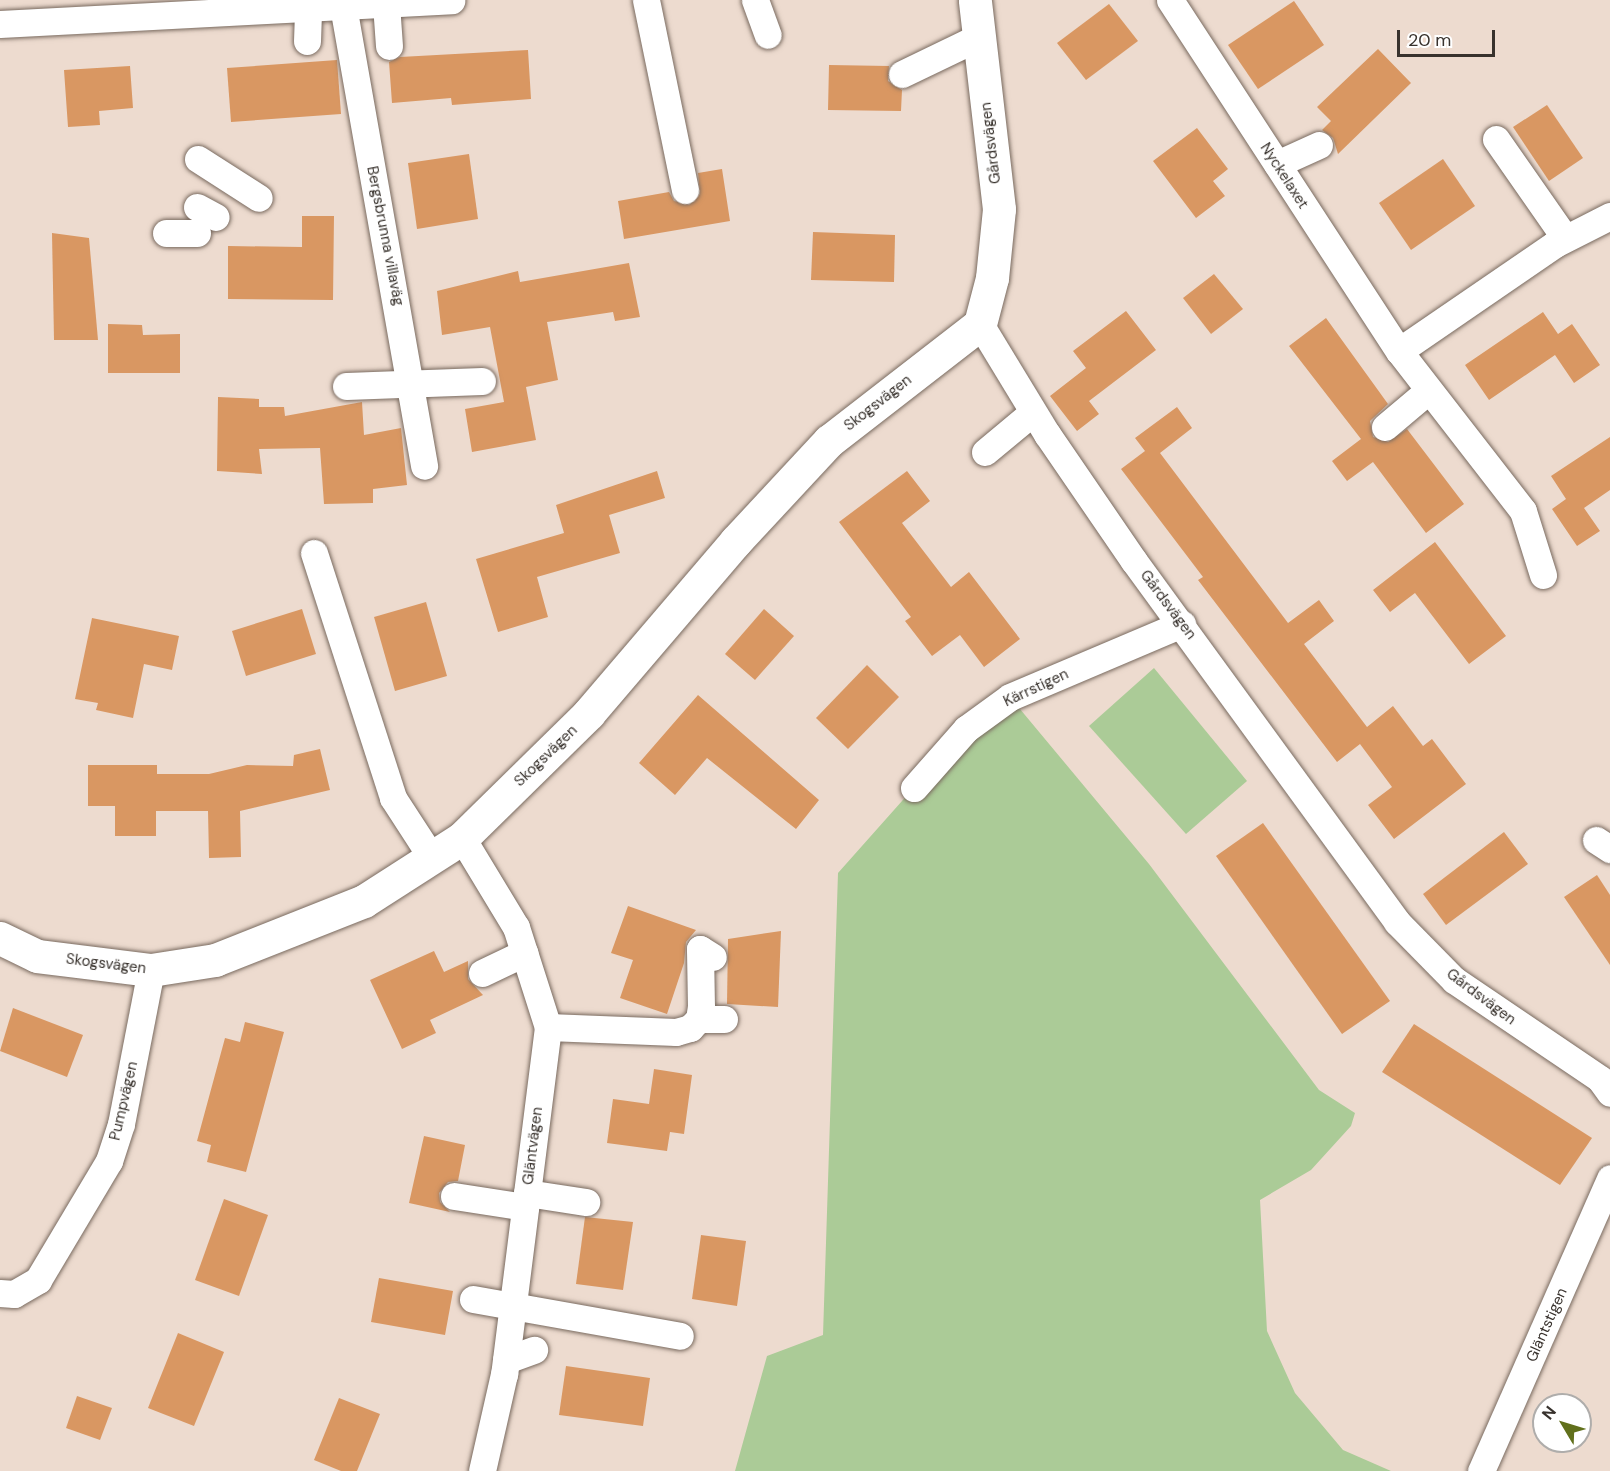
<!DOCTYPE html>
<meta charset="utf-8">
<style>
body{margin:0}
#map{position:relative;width:1610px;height:1471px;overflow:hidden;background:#eddbcf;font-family:"DM Sans",sans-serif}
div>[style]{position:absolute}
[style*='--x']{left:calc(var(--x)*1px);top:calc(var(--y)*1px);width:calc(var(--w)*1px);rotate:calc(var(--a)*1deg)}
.green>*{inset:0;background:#abcb97}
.building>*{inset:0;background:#d99762}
.roads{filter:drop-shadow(0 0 2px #796a5f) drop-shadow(0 0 2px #796a5f)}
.street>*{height:27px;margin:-13.5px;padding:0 13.5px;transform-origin:13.5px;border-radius:13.5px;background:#fff}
.secondary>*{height:33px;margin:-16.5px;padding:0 16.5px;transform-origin:16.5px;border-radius:16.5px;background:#fff}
span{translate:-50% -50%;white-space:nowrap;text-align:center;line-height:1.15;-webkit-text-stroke:5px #fff;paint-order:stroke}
.street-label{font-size:15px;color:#38322d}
.north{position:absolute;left:1532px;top:1393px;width:60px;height:60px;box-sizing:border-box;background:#fff;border:2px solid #afadab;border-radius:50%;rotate:308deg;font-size:16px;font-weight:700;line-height:24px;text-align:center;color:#38322d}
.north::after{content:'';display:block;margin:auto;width:21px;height:27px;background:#61701c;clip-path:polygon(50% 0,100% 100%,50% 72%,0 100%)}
.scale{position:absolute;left:1397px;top:30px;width:98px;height:27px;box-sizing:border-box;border:3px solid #38322d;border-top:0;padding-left:8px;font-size:18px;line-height:21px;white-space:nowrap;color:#38322d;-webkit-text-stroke:4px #fff;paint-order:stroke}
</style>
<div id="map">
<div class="green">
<i style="clip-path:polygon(1154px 668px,1247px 781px,1186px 834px,1089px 726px)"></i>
<i style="clip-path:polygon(1010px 697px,1149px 864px,1319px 1090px,1355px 1113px,1351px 1126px,1311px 1170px,1260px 1200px,1267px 1331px,1295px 1393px,1343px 1450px,1391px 1471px,735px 1471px,767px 1356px,823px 1335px,838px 873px,966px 729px)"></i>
</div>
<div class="building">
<i style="clip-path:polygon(1294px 1px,1324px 45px,1258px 89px,1228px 45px)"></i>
<i style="clip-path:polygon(1109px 4px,1138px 41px,1086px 80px,1057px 43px)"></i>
<i style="clip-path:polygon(1378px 49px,1411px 83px,1338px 154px,1333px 138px,1322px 130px,1331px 121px,1317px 107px)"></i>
<i style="clip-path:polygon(528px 50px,531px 99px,452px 105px,451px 98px,392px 103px,389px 62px,400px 57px)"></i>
<i style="clip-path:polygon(337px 60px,341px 114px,231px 122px,227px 68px)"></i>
<i style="clip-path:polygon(829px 65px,889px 66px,888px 81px,902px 90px,901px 111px,828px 110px)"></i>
<i style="clip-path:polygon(130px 66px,133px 108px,99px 111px,100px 125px,68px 127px,64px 70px)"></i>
<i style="clip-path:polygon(1547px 105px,1583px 158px,1549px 181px,1513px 127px)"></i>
<i style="clip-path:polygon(1197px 128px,1228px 169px,1213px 181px,1225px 196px,1196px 218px,1153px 161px)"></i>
<i style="clip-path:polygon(469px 154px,478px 219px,417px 229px,408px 163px)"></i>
<i style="clip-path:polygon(1443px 159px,1475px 206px,1411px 250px,1379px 203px)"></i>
<i style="clip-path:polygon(722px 169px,730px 221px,624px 239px,618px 201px,669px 192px,674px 201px,689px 205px,700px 194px,698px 173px)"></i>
<i style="clip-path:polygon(302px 216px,334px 216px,333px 300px,228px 299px,228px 246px,302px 247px)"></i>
<i style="clip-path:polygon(813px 232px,895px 235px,894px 282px,811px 280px)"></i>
<i style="clip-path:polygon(52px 233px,89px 238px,98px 340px,54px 340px)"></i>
<i style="clip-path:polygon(629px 263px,640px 317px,615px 321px,613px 312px,547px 322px,558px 380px,526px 387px,536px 440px,472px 452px,465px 409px,504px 402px,490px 327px,442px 335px,437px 291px,518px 271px,520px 282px)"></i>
<i style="clip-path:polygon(1214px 274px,1243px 309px,1211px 334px,1183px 298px)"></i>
<i style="clip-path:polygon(1126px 311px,1156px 350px,1089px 401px,1099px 414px,1077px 431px,1050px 396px,1086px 368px,1073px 351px)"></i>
<i style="clip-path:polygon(1543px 312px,1558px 334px,1572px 324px,1600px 365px,1574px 383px,1555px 355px,1489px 400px,1465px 365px)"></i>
<i style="clip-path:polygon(1326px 318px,1388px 404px,1370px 421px,1373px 437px,1388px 442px,1407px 429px,1464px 504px,1426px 533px,1373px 462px,1347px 481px,1332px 461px,1361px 439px,1289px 346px)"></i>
<i style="clip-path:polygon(108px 324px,142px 325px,143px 335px,180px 334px,180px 373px,108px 373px)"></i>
<i style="clip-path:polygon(218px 397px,259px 399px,259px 407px,284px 407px,285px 416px,362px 402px,364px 435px,401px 428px,407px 485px,373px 489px,373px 503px,324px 504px,320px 448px,259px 449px,262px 474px,217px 471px)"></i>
<i style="clip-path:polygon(1177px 407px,1192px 428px,1160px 453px,1288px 623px,1319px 600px,1334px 621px,1304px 644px,1367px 727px,1393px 706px,1423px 746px,1432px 739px,1466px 784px,1394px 839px,1368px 805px,1392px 787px,1360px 744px,1337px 762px,1198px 580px,1203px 577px,1121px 469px,1145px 451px,1135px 438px)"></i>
<i style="clip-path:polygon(1610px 437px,1610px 490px,1584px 508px,1600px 531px,1577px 546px,1552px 509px,1566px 499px,1551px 476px)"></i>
<i style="clip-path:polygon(657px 471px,665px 498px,609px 515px,620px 553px,537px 577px,548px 617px,498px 632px,476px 559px,564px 533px,556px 505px)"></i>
<i style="clip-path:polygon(907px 471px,930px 501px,902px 523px,951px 587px,969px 572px,1020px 639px,984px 667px,960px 635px,932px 656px,905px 621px,911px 617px,839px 522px)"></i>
<i style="clip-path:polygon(1435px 542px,1506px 636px,1469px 664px,1415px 593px,1390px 612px,1373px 590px)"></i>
<i style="clip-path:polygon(426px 602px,447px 676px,395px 691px,374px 617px)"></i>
<i style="clip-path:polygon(302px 609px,316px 654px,246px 676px,232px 631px)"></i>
<i style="clip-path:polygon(764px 609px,794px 636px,755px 680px,725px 654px)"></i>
<i style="clip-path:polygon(92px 618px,179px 636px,172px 670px,144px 664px,133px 718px,96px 710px,98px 703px,75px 699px)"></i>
<i style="clip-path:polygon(867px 665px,899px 697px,848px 749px,816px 718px)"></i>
<i style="clip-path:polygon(698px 695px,819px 800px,796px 829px,707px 758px,675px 795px,639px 763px)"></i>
<i style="clip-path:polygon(320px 749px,330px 790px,240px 811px,241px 857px,209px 858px,208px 811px,156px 811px,156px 836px,115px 836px,115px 806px,88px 806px,88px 765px,157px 765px,157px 774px,209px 774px,247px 765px,293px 766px,294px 755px)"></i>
<i style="clip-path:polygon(1263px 823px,1390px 1001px,1342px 1034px,1216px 856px)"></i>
<i style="clip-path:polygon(1504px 832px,1528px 864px,1446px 925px,1423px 894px)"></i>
<i style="clip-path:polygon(1597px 875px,1610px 895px,1610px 965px,1564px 897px)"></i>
<i style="clip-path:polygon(628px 906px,696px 930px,686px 942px,684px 963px,667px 1014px,620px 998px,633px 960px,611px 953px)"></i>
<i style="clip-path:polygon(781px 931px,778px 1007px,727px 1004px,728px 939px)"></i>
<i style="clip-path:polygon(434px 951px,444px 972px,468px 961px,468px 979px,483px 995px,430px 1020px,436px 1033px,402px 1049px,370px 980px)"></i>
<i style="clip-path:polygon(13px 1008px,83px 1035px,67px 1077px,0 1051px)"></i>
<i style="clip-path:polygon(245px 1022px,284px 1032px,246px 1172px,207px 1162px,211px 1145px,197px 1141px,225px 1038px,240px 1042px)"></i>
<i style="clip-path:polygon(1414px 1024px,1592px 1138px,1560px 1185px,1382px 1072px)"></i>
<i style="clip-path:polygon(654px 1069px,692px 1075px,684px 1134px,670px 1132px,667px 1151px,607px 1143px,613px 1099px,649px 1104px)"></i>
<i style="clip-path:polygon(424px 1136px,465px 1145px,458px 1181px,448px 1182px,439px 1193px,440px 1202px,450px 1212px,409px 1203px)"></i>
<i style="clip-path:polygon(224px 1199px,268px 1215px,239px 1296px,195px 1280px)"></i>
<i style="clip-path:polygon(585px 1217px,633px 1222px,623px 1290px,576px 1284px)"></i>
<i style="clip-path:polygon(701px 1235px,746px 1241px,737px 1306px,692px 1299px)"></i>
<i style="clip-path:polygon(379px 1278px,453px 1291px,445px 1335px,371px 1322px)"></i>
<i style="clip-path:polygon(178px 1333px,224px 1352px,194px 1426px,148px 1408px)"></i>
<i style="clip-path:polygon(566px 1366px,650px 1378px,643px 1426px,559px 1415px)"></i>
<i style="clip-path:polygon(77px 1396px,112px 1408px,100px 1440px,66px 1428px)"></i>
<i style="clip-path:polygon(339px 1398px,380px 1414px,357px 1471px,341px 1471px,314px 1460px)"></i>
</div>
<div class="roads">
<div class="street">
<i style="--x:342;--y:0;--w:473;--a:80"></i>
<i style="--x:646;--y:0;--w:194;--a:78.4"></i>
<i style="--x:755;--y:0;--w:37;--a:70"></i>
<i style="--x:1170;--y:0;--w:419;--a:56.9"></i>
<i style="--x:1399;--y:351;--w:202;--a:52.2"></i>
<i style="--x:1523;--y:511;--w:67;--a:72.6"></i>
<i style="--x:386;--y:4;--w:42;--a:85.9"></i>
<i style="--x:0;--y:24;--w:452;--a:-3"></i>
<i style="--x:307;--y:41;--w:33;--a:-88"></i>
<i style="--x:902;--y:74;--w:85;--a:-25.7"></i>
<i style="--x:1496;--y:139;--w:121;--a:55.1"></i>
<i style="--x:198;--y:159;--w:72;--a:32.6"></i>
<i style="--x:1277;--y:164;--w:46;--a:-24.3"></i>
<i style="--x:197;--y:207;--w:21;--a:28"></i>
<i style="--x:166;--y:233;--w:31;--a:0"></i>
<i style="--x:980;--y:324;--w:129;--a:58.7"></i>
<i style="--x:1047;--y:434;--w:154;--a:55.6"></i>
<i style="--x:1134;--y:561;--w:447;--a:53.9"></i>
<i style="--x:1397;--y:922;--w:81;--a:45.5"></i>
<i style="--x:1454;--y:980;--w:176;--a:34.1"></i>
<i style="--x:1600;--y:1079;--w:17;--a:54"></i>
<i style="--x:1399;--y:351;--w:189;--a:-34.4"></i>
<i style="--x:1555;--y:244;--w:62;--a:-27"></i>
<i style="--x:346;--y:386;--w:136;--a:-2.1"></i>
<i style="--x:1385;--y:427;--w:57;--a:-40.1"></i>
<i style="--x:985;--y:452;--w:62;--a:-39.8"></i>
<i style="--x:314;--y:553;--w:257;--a:72.1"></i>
<i style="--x:393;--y:798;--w:72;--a:57"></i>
<i style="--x:914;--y:788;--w:79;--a:-48.6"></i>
<i style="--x:966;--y:729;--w:54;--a:-36"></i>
<i style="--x:1010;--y:697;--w:187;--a:-23"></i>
<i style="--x:462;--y:838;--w:104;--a:58.8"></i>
<i style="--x:516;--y:927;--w:105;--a:72.3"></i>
<i style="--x:548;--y:1027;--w:350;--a:97.2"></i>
<i style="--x:504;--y:1374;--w:99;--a:102.8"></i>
<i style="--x:1596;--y:840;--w:17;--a:33"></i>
<i style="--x:482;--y:973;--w:47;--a:-25.5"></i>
<i style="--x:699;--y:1019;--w:25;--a:0"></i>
<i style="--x:548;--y:1027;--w:128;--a:2.2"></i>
<i style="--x:676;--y:1032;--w:15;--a:-16"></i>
<i style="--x:690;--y:1028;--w:13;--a:-45"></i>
<i style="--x:699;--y:1019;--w:12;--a:-81"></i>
<i style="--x:701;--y:1007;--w:58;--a:-91"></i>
<i style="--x:700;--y:949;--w:15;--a:32"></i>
<i style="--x:527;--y:1193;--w:60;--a:8.7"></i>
<i style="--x:454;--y:1196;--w:72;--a:8.8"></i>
<i style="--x:0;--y:1293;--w:14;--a:4"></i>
<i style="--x:14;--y:1294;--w:28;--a:-30"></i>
<i style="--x:38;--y:1280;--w:139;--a:-59.2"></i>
<i style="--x:109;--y:1161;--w:39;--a:-72"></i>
<i style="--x:121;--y:1124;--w:157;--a:-79"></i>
<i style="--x:473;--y:1299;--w:210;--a:10.1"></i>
<i style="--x:506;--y:1360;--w:30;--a:-20"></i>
<i style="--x:1481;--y:1471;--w:320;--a:-66.2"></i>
</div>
<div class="secondary">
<i style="--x:0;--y:938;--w:41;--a:25.9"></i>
<i style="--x:37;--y:956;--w:115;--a:7"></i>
<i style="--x:151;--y:970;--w:65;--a:-8.9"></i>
<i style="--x:215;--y:960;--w:160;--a:-21.6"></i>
<i style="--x:364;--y:901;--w:117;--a:-32.7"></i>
<i style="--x:462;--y:838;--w:178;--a:-44.5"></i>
<i style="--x:589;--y:713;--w:226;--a:-49.5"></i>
<i style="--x:736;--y:541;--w:137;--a:-47.1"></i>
<i style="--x:829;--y:441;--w:191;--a:-37.8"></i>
<i style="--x:980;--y:324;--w:48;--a:-75.4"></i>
<i style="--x:992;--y:278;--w:69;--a:-84.2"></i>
<i style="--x:999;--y:209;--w:210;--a:-96.6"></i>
</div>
</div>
<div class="street-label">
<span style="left:991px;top:143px;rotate:-97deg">Gårdsvägen</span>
<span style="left:1284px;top:176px;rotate:57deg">Nyckelaxet</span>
<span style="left:385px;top:236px;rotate:79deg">Bergsbrunna villaväg</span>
<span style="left:878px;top:403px;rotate:-38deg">Skogsvägen</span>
<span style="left:1168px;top:605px;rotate:53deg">Gårdsvägen</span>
<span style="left:1036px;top:688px;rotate:-25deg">Kärrstigen</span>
<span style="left:546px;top:756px;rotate:-44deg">Skogsvägen</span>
<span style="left:106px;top:964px;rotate:7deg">Skogsvägen</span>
<span style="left:1481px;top:997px;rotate:37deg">Gårdsvägen</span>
<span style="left:124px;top:1101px;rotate:-77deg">Pumpvägen</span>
<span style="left:533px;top:1146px;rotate:-83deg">Gläntvägen</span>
<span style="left:1547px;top:1325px;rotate:-66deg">Gläntstigen</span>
</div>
<div class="north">N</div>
<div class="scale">20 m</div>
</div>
